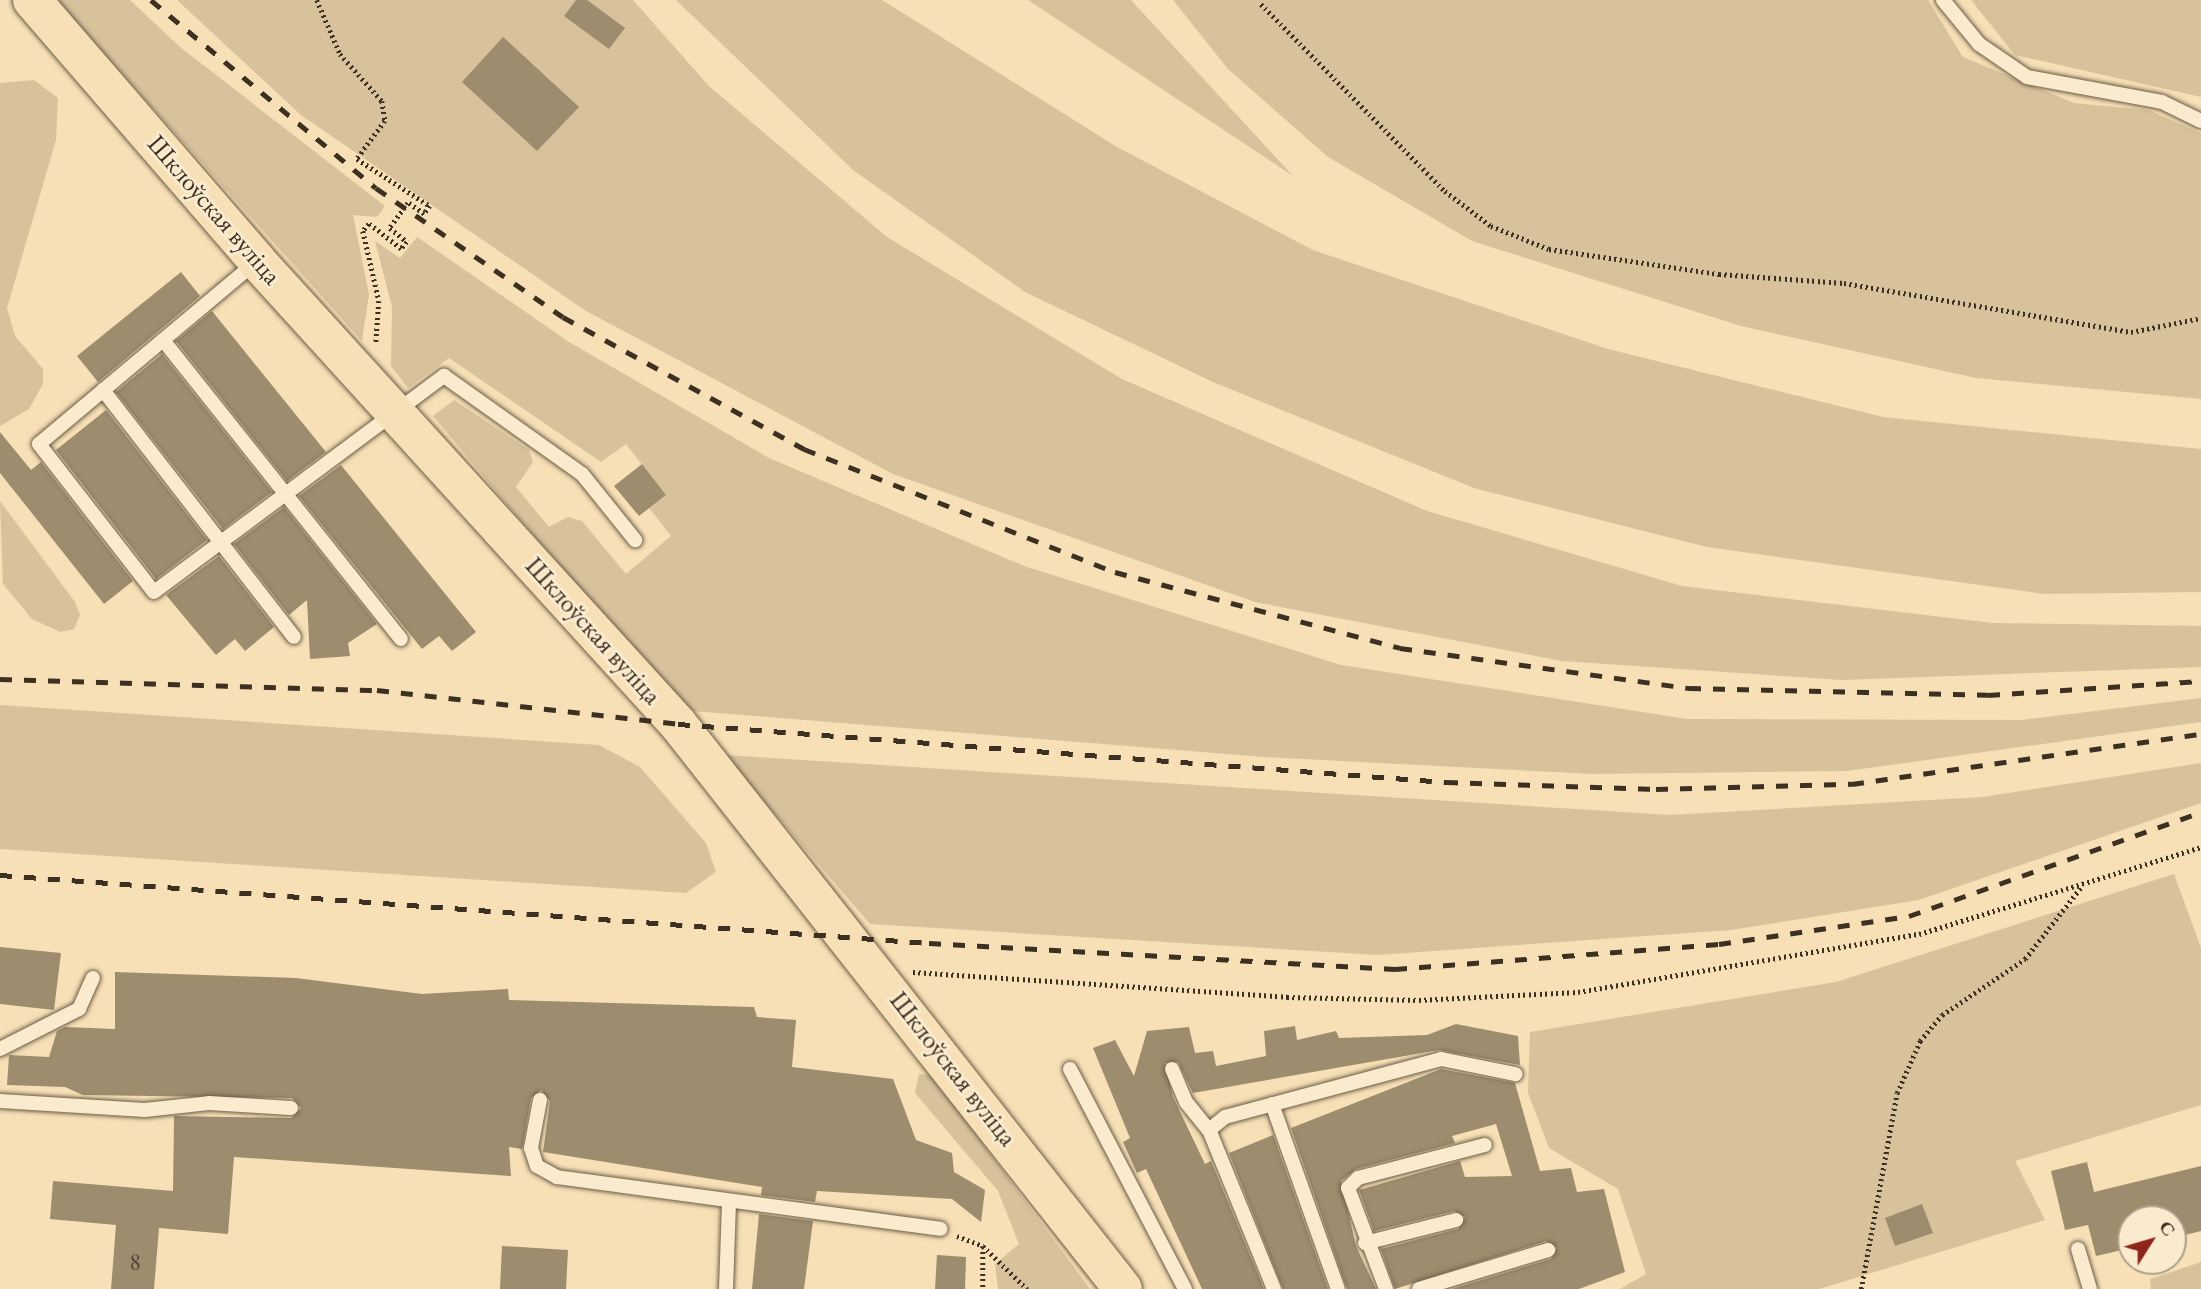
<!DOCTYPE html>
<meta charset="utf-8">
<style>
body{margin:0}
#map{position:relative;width:2201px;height:1289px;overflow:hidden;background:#f7e0b5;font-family:"EB Garamond",serif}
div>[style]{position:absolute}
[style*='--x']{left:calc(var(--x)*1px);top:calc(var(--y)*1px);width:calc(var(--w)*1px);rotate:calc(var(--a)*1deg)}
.green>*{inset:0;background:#d7c29c}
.building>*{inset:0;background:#9d8c6e}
.path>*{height:4.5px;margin-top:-2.25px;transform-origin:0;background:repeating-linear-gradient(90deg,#3c3022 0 2px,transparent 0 5.5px)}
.roads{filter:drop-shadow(0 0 2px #6b5c47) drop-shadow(0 0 2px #6b5c47)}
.lane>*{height:14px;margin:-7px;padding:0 7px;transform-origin:7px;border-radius:7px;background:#faebcf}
.primary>*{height:38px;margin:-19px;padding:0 19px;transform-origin:19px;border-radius:19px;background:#f7e0b5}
.rail>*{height:5px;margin-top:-2.5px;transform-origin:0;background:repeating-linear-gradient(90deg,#3c3022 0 12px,transparent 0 24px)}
span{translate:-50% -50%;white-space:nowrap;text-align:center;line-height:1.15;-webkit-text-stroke:6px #faebcf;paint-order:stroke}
.number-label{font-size:23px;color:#544735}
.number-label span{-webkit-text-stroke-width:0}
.street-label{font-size:26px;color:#3c3022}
.north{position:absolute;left:2117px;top:1205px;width:70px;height:70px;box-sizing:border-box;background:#faebcf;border:2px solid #aea08a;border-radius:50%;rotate:53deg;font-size:19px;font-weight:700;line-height:28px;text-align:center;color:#3c3022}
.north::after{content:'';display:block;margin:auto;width:24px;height:32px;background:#8f2418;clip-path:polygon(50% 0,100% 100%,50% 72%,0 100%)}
</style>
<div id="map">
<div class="green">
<i style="clip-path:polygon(56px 0,130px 0,180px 47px,385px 206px,377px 217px,353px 215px,369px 294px,362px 341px)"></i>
<i style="clip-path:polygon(177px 0,633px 0,709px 86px,887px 237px,1122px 379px,1427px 511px,1682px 586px,1993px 623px,2201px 626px,2201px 667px,1842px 680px,1562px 661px,1255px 602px,893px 474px,586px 311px,301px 115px)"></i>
<i style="clip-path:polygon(676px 0,882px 0,1117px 147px,1313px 250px,1608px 349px,1883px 417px,2201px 449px,2201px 592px,2044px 594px,1707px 547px,1474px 488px,1215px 383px,1025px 292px,853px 170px)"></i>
<i style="clip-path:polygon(1028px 0,1131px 0,1293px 176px)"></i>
<i style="clip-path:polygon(1173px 0,1928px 0,1963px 57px,2074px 103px,2148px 110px,2201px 133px,2201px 399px,1976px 378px,1741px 326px,1472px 241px,1328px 157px,1228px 69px)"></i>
<i style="clip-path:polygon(1971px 0,2201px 0,2201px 97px,2015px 55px)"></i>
<i style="clip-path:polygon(34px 80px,58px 98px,56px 140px,7px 308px,15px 336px,43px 369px,43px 384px,29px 409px,0 426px,0 83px)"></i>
<i style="clip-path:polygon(417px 237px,569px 342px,769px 458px,1024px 566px,1341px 665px,1687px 719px,2021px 720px,2201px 698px,2201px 722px,1847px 771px,1592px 774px,1264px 757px,680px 710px,433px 416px,454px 400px,529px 450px,533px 462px,516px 487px,549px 527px,568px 517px,582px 521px,626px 574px,671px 536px,649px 508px,666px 495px,626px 444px,601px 462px,449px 358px,408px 388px,391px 366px,392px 307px,375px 241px,400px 258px)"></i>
<i style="clip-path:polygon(0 501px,75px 602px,80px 615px,74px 629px,60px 632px,32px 619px,3px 584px)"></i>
<i style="clip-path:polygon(0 705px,599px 745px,640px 767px,706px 843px,716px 872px,686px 893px,0 849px)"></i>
<i style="clip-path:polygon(724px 755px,1670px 815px,1983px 797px,2201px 763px,2201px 803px,1919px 900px,1731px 930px,1377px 955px,870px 924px)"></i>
<i style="clip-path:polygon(2174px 874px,2201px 948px,2201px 1105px,2015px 1161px,2045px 1220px,1819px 1289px,1620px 1289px,1646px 1274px,1618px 1189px,1549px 1148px,1528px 1093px,1530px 1032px,1836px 982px)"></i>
<i style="clip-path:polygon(919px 1074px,932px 1075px,1090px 1289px,998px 1289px,995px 1264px,1019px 1244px,998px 1191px,915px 1093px)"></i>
<i style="clip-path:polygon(2201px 1262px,2201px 1289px,2151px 1289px,2150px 1279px)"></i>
</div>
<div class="building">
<i style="clip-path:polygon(576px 0,587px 0,625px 28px,609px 49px,564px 16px)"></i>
<i style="clip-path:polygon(503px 37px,579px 107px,537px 151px,462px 82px)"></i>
<i style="clip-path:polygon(181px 272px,200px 296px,98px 382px,77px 356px)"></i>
<i style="clip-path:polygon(212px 311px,326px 452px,287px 481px,176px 341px)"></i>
<i style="clip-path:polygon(162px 354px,272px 492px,223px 529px,116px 392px)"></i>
<i style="clip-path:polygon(106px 410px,207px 540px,156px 579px,56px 450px)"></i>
<i style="clip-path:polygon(0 432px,31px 470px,41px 462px,133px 581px,104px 604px,0 473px)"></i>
<i style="clip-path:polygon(642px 464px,666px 495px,639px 516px,614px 486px)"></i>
<i style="clip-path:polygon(341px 465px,476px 632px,452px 651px,439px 636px,422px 649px,299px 496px)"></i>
<i style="clip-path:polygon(284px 507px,377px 624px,348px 643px,350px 656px,310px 659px,307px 600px,289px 615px,234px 544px)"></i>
<i style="clip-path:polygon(219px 556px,274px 627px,245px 651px,235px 639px,216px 655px,166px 595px)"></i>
<i style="clip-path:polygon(0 947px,61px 953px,54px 1010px,0 1004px)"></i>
<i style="clip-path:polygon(115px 972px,296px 978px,422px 994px,508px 989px,509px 1000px,754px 1007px,757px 1017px,796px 1020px,792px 1067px,893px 1079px,916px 1140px,952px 1153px,954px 1172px,985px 1190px,981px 1222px,952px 1199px,817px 1191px,815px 1202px,761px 1195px,762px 1187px,543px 1152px,550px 1101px,541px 1090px,531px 1098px,522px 1149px,509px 1147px,511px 1176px,234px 1157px,228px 1234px,159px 1228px,154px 1289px,111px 1289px,116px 1225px,50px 1219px,53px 1181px,173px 1191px,174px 1116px,291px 1118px,301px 1108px,292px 1098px,83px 1095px,65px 1087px,7px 1085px,9px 1055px,49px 1057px,57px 1031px,65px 1027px,115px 1029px)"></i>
<i style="clip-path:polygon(1456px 1024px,1518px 1036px,1520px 1065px,1439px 1050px,1193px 1093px,1178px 1062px,1165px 1063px,1173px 1097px,1205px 1164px,1211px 1161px,1264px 1289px,1202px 1289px,1146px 1169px,1137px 1173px,1123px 1142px,1130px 1138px,1093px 1048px,1115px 1040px,1134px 1076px,1147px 1031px,1189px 1027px,1195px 1053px,1213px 1051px,1216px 1066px,1266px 1056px,1264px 1031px,1295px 1026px,1297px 1040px,1336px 1031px,1339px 1038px,1427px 1035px)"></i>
<i style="clip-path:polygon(1441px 1069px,1515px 1083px,1540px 1171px,1571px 1168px,1577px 1192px,1604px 1189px,1625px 1272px,1579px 1289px,1452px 1289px,1551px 1259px,1557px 1248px,1546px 1241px,1395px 1289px,1381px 1249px,1458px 1229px,1465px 1217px,1454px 1211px,1374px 1231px,1359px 1190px,1460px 1161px,1465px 1177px,1512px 1176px,1496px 1124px,1452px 1136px,1455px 1143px,1356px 1169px,1341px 1181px,1356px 1246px,1376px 1289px,1347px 1289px,1291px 1128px)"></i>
<i style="clip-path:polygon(1273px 1135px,1328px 1289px,1283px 1289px,1229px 1153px)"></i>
<i style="clip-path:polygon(2087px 1162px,2094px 1192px,2201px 1166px,2201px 1231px,2173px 1238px,2173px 1219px,2131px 1219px,2131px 1248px,2096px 1256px,2088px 1225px,2065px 1230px,2051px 1171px)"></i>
<i style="clip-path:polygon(1922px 1204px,1933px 1233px,1895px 1246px,1885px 1218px)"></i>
<i style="clip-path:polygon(759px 1214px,813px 1221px,804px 1289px,752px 1289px)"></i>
<i style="clip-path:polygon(502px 1246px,568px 1250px,566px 1289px,500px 1289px)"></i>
<i style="clip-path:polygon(937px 1255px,966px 1257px,965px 1289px,935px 1289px)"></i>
</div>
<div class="path">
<i style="--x:317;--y:0;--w:59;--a:66.9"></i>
<i style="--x:340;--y:54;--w:63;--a:48.2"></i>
<i style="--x:382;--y:101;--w:20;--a:81"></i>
<i style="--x:385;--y:121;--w:47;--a:126.4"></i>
<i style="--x:357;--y:159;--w:87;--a:32.8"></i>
<i style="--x:430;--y:206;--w:10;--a:127"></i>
<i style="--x:424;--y:214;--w:19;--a:-145"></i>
<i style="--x:408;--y:203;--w:31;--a:126"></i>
<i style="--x:390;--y:228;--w:22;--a:39"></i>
<i style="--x:407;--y:242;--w:9;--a:131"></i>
<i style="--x:401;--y:249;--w:41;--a:-142"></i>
<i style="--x:369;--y:224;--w:9;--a:131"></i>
<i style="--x:363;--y:231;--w:72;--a:77.1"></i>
<i style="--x:379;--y:301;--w:42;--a:94.1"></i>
<i style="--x:1261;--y:4;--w:262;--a:45.5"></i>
<i style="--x:1445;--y:191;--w:58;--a:37.3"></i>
<i style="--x:1491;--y:226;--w:62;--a:21.6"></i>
<i style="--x:1549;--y:249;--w:172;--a:8.4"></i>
<i style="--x:1719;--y:274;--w:125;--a:4.1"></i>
<i style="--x:1844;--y:283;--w:291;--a:9.7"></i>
<i style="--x:2131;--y:332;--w:71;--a:-11.3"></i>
<i style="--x:913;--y:972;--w:375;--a:3.8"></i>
<i style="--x:1287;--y:997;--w:132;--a:1.3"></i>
<i style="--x:1419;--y:1000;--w:159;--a:-2.9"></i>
<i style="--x:1578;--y:992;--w:346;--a:-9.7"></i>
<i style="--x:1919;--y:934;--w:295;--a:-17.1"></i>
<i style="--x:957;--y:1236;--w:28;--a:21"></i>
<i style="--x:983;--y:1246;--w:62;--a:44.3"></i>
<i style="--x:983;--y:1246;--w:43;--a:90"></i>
<i style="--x:1861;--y:1289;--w:199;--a:-79.6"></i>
<i style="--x:1897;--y:1093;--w:57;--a:-66.1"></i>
<i style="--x:1920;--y:1041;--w:34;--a:-50"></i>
<i style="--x:1942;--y:1015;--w:100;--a:-34"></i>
<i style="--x:2025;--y:959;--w:91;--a:-52.1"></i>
</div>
<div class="roads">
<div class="lane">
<i style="--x:1943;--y:0;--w:57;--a:50.7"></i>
<i style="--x:1979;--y:44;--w:58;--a:34.5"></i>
<i style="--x:2027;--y:77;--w:137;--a:10.5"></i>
<i style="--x:2162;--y:102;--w:43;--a:26"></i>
<i style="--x:256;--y:262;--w:283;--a:140"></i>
<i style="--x:39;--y:444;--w:187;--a:52.2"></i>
<i style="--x:154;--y:592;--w:362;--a:-36.7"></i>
<i style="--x:444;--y:376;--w:169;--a:35.4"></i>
<i style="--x:582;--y:474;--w:85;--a:51.2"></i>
<i style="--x:163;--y:340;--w:382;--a:51.5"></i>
<i style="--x:103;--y:390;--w:312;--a:52.3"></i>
<i style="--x:0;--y:1049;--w:89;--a:-26.9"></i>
<i style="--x:79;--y:1009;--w:34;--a:-66"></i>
<i style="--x:1070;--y:1069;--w:248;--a:62.4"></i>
<i style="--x:1172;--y:1069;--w:36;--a:67"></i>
<i style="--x:1186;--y:1102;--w:36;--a:51"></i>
<i style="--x:540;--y:1100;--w:49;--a:100.6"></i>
<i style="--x:531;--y:1148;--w:19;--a:72"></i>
<i style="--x:537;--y:1166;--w:23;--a:29"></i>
<i style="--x:557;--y:1177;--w:387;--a:7.7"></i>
<i style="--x:0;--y:1101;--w:145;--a:3.6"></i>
<i style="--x:145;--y:1110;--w:64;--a:-6.2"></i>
<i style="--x:209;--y:1103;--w:82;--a:3.5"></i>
<i style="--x:1272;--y:1104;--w:196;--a:70.4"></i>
<i style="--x:1365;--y:1243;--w:94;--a:-14.2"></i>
<i style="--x:2078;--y:1249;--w:42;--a:73.3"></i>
<i style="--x:726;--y:1289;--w:88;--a:-88"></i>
<i style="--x:1274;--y:1289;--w:172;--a:-112.2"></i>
<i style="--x:1209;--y:1130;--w:21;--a:-39"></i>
<i style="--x:1225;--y:1117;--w:224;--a:-15"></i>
<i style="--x:1441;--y:1059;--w:76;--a:11.5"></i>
<i style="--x:1386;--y:1289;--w:108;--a:-110.6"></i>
<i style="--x:1348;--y:1188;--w:14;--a:-45"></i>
<i style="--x:1358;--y:1178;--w:131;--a:-14.6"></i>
<i style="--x:1419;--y:1289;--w:135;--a:-16.8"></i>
</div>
<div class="primary">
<i style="--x:32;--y:0;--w:345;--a:49.2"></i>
<i style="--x:257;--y:261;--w:626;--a:47.72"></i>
<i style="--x:678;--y:724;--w:719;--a:51.78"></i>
</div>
</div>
<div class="rail">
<i style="--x:151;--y:0;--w:293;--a:39.9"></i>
<i style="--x:376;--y:188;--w:227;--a:34.6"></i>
<i style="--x:563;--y:317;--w:275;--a:28.7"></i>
<i style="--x:804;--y:449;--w:334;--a:21.6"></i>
<i style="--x:1115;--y:572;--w:295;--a:14.9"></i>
<i style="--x:1400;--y:648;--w:292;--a:7.9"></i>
<i style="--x:1689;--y:688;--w:299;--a:1.3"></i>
<i style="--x:1988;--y:695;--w:213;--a:-3.8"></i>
<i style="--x:0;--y:679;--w:377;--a:1.7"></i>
<i style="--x:377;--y:690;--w:303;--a:6.4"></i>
<i style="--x:678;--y:724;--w:770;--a:4.32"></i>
<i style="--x:1446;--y:782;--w:210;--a:1.9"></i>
<i style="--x:1656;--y:789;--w:196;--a:-1.5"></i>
<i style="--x:1852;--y:784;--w:353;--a:-8.2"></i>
<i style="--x:0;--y:875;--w:931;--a:4.19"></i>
<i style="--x:929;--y:943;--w:467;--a:3.2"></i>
<i style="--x:1395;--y:969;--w:325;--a:-4.4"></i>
<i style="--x:1719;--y:944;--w:192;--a:-8.4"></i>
<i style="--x:1909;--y:916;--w:310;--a:-19.6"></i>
</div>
<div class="number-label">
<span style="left:135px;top:1262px">8</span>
</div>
<div class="street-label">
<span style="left:214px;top:210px;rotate:49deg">Шклоўская вуліца</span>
<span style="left:593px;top:631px;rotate:48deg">Шклоўская вуліца</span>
<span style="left:953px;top:1069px;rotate:52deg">Шклоўская вуліца</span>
</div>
<div class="north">С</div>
</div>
